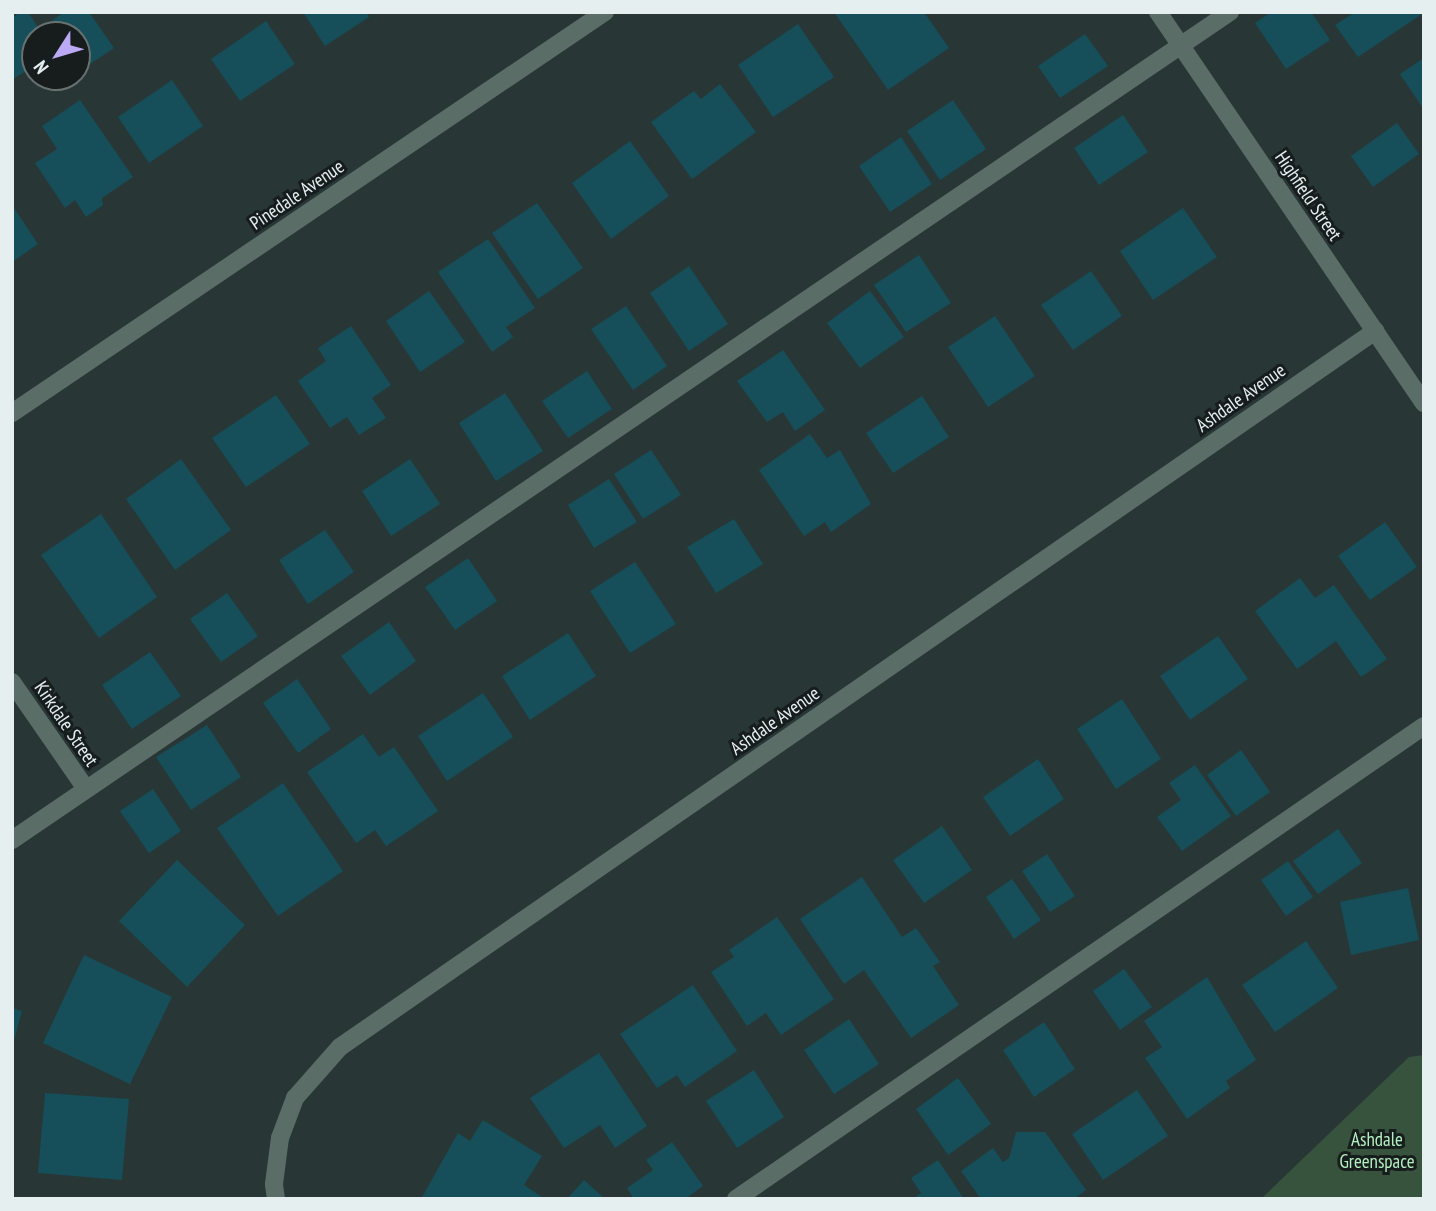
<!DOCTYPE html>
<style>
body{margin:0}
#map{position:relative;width:1436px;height:1211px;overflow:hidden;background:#283736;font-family:"PT Sans Narrow",sans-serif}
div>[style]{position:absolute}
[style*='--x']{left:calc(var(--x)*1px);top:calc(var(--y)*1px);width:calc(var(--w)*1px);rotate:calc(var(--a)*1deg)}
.green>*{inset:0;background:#37533d}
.building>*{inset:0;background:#164e59}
.minor>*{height:18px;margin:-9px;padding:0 9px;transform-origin:9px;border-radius:9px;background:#5a6e67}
span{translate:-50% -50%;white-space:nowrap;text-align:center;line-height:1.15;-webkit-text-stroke:6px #161d1c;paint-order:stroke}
.street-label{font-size:19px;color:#e6efef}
.park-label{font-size:19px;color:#b3efc0}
.frame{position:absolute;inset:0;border:14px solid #e6efef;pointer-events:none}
.north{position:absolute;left:21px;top:21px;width:70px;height:70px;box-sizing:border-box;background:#161d1c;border:2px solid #697170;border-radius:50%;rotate:233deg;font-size:19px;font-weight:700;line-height:28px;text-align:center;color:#e6efef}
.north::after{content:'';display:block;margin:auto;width:24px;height:32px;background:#bca9f5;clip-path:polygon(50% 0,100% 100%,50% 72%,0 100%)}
</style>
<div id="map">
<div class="green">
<i style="clip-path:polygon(1424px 1055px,1424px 1199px,1261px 1199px,1409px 1057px)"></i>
</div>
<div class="building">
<i style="clip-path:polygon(20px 12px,28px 12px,43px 35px,35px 35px,35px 65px,12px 80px,12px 18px)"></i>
<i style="clip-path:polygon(64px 12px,89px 12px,114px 48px,77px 73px,77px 35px,45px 35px,41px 28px)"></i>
<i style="clip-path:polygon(303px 12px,366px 12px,369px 17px,325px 46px)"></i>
<i style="clip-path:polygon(834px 12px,924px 12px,949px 48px,888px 90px)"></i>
<i style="clip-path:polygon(1271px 12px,1311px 12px,1330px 40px,1286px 69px,1255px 23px)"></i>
<i style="clip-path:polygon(1355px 12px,1421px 12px,1422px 14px,1358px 57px,1335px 25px)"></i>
<i style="clip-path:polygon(266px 21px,295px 64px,240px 101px,211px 59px)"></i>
<i style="clip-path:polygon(798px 24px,834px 77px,773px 117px,738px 65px)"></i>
<i style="clip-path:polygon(1085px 34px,1108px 66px,1060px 98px,1038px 66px)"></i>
<i style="clip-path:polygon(1424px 58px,1424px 110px,1400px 74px)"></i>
<i style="clip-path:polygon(172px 80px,203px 126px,149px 163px,118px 117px)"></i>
<i style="clip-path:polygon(720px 84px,756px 132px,692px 179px,651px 122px,694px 91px,701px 99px)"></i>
<i style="clip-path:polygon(80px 100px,133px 177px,102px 198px,103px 205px,86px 217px,75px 200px,65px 208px,35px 163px,57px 149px,42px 126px)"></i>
<i style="clip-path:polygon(953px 100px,986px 149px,940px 180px,907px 131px)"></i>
<i style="clip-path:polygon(1123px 115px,1148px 152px,1099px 185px,1074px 148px)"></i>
<i style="clip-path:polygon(1397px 123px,1419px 154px,1373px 187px,1351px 156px)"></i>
<i style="clip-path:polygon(901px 137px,932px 184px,890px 212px,859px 166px)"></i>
<i style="clip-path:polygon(630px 141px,669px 196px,611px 239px,572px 183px)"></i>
<i style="clip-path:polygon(537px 203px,583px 268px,538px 299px,492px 233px)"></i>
<i style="clip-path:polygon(12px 205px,38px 244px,12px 262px)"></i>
<i style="clip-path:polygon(1183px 208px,1217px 257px,1153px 300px,1120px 251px)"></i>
<i style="clip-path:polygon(488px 239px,535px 308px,506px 327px,513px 337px,492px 352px,438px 272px)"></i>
<i style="clip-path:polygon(919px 255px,951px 303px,906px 332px,874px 285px)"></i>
<i style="clip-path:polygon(689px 266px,728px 324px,689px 351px,650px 293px)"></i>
<i style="clip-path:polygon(1091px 271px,1122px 316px,1073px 350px,1041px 305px)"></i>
<i style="clip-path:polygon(429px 291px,465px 342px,420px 372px,386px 321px)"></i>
<i style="clip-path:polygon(870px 291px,904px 337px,860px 368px,827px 323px)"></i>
<i style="clip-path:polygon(626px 306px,667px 366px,633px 390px,591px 329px)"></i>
<i style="clip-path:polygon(995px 316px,1035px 376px,988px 407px,948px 347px)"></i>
<i style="clip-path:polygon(351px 326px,391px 385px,372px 398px,386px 418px,359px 435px,347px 417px,330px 428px,298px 381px,326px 361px,318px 348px)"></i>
<i style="clip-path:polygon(783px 350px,825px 410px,795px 431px,783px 412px,767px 422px,737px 381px)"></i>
<i style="clip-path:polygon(587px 371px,612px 409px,568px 438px,542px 401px)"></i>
<i style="clip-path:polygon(505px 393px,543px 451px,496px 481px,459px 423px)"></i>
<i style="clip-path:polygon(276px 395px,310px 444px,246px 487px,212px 438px)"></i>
<i style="clip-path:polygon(922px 396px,949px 437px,893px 473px,866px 433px)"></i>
<i style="clip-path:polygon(810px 434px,827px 458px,840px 450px,871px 504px,831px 532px,825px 522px,804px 536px,759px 470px)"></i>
<i style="clip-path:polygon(651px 450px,681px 495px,643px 519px,614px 474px)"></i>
<i style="clip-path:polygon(181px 459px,231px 530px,175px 570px,126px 499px)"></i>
<i style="clip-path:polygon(410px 459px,440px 504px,391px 536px,362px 491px)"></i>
<i style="clip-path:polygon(609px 479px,637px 522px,594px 548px,568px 505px)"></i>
<i style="clip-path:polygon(101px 514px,157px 597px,99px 638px,41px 555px)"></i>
<i style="clip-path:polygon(734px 519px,763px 564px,716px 593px,687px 547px)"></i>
<i style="clip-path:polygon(1385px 522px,1417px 567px,1370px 600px,1338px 556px)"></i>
<i style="clip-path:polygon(325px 530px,354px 572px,308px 604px,279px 560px)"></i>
<i style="clip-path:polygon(468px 558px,497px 601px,455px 630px,425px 587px)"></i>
<i style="clip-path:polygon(635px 562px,676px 624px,630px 653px,590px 591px)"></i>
<i style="clip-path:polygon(1300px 578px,1315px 598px,1334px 585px,1387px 659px,1361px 677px,1336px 641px,1297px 669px,1255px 611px)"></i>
<i style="clip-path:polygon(227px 593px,258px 636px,221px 662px,190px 619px)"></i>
<i style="clip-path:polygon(389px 622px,416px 661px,370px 695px,341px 656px)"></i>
<i style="clip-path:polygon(568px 633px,596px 676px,530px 720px,502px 676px)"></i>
<i style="clip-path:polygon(1218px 636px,1248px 679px,1190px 720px,1160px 676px)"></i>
<i style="clip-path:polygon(150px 652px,181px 696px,132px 729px,102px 685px)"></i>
<i style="clip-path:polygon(297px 679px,331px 729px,298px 753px,263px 703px)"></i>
<i style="clip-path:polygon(483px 693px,513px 737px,447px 781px,418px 736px)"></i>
<i style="clip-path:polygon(1122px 699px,1161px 759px,1116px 789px,1077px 729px)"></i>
<i style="clip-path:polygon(207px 725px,241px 777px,191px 810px,156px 757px)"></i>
<i style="clip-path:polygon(363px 734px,379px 757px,394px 747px,438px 811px,386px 846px,375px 830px,356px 843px,307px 772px)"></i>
<i style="clip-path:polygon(1241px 750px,1270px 792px,1236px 816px,1207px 775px)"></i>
<i style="clip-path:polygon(1038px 759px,1064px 799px,1010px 836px,983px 797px)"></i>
<i style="clip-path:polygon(1195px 765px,1231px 816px,1182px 851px,1157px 817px,1181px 800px,1169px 783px)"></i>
<i style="clip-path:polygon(283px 783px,343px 871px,278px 916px,217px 828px)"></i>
<i style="clip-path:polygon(153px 789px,181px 831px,149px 853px,120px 811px)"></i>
<i style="clip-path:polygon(942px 826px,972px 870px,924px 903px,893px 860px)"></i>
<i style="clip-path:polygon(1338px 829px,1362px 863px,1318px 894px,1293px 861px)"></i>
<i style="clip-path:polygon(1047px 854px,1075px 896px,1050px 912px,1022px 871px)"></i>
<i style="clip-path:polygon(177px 860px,245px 925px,187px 987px,119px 921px)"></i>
<i style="clip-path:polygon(1288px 861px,1313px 897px,1286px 916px,1261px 880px)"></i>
<i style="clip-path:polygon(862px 877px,902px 937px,916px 928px,940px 962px,933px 966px,959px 1005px,911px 1038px,864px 970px,844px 984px,800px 919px)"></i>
<i style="clip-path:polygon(1012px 879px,1041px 920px,1014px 939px,986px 897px)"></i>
<i style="clip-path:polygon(1408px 888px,1419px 940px,1351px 955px,1340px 902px)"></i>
<i style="clip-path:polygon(777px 917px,834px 999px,781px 1035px,766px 1013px,747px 1026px,711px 972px,734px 957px,729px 950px)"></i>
<i style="clip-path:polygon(1306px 941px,1338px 988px,1275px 1032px,1242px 985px)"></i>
<i style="clip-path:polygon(84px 955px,172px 997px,130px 1084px,43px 1043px)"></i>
<i style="clip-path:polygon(1124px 969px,1152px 1007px,1120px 1030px,1093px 991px)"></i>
<i style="clip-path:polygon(1207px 977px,1256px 1060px,1226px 1081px,1230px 1088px,1187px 1119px,1145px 1058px,1162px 1047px,1144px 1021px)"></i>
<i style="clip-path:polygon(693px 985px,737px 1051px,685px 1087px,677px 1075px,657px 1088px,620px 1034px)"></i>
<i style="clip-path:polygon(12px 1008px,22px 1011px,13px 1044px,12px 1044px)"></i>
<i style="clip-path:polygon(849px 1019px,879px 1064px,834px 1094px,804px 1050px)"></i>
<i style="clip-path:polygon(1044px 1022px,1075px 1069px,1034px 1097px,1003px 1050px)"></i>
<i style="clip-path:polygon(599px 1053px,647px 1126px,615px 1148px,600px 1125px,564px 1148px,530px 1098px)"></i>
<i style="clip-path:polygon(754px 1070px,784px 1117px,737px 1148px,706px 1101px)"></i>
<i style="clip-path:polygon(958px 1078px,991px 1124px,948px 1155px,916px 1109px)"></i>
<i style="clip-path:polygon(1137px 1090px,1168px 1136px,1103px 1180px,1072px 1134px)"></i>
<i style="clip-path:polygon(45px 1093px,129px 1099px,122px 1180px,38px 1173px)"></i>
<i style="clip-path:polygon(483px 1120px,542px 1156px,524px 1185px,545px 1199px,421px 1199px,458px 1133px,470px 1141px)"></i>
<i style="clip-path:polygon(1016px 1132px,1045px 1132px,1086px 1190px,1074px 1199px,981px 1199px,961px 1171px,993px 1148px,1003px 1162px,1009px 1158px)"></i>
<i style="clip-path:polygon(672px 1142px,703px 1186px,685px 1199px,634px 1199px,627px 1188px,653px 1170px,646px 1160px)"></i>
<i style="clip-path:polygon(938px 1160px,964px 1199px,913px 1199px,921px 1193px,911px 1178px)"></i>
<i style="clip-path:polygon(584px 1180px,605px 1199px,567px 1199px)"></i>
</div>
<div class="minor">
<i style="--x:1158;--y:12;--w:473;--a:55.8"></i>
<i style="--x:12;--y:413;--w:716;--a:-34.07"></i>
<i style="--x:12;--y:682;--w:130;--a:55.3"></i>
<i style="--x:12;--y:840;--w:1473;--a:-34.21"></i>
<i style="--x:276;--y:1199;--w:15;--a:-98"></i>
<i style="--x:274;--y:1184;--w:46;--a:-82.6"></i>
<i style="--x:280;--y:1138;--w:43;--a:-69.4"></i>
<i style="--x:295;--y:1098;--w:68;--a:-48.6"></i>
<i style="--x:340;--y:1047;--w:1259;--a:-34.67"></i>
<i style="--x:736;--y:1199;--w:835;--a:-34.51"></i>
</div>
<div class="street-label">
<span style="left:297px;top:195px;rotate:-34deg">Pinedale Avenue</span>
<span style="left:1308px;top:196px;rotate:56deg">Highfield Street</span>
<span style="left:1241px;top:398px;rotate:-35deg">Ashdale Avenue</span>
<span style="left:775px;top:721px;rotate:-35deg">Ashdale Avenue</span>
<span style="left:66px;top:724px;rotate:56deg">Kirkdale Street</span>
</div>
<div class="park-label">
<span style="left:1377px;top:1151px">Ashdale<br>Greenspace</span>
</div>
<div class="frame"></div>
<div class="north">N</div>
</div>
